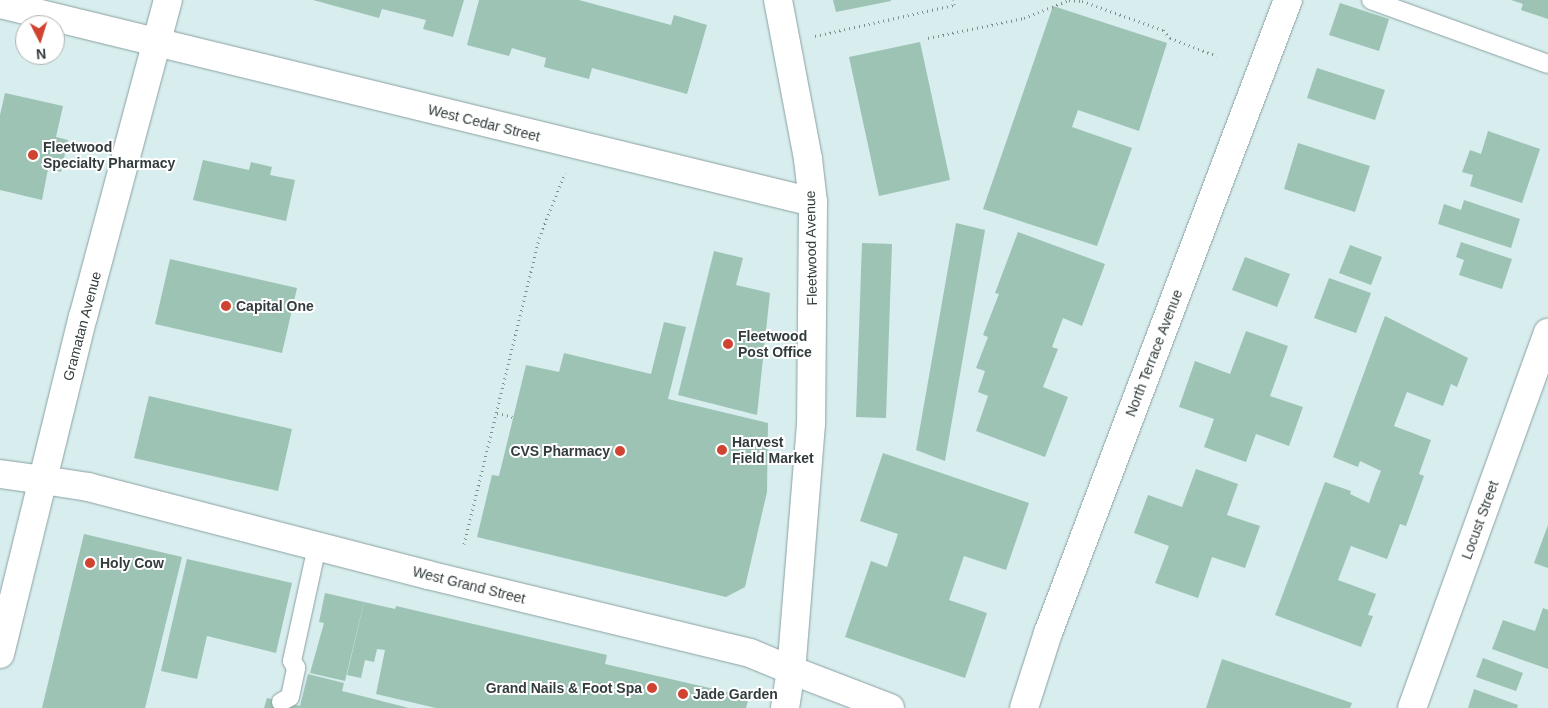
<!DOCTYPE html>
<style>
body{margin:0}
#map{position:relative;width:1548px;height:708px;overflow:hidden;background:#d7edee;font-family:Arial,sans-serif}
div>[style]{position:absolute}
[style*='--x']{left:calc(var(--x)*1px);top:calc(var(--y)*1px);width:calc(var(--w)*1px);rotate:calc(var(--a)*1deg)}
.building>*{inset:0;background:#9dc3b4}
.path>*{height:3px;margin-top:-1.5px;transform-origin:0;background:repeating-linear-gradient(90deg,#808f90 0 1px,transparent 0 5px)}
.roads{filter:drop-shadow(0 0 1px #8ba0a1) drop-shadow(0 0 1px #8ba0a1)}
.lane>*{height:18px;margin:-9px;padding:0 9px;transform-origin:9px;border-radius:9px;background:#fff}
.street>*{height:28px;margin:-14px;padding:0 14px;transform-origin:14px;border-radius:14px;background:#fff}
.secondary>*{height:28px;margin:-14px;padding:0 14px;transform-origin:14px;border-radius:14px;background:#fff}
.dots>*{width:14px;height:14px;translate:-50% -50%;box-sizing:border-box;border:2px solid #fff;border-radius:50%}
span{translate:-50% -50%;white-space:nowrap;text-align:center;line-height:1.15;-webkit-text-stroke:4px #fff;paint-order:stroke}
.street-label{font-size:14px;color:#333c3d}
.poi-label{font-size:14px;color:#333c3d;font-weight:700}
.left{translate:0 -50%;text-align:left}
.right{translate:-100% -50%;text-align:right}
.north{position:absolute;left:15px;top:15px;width:50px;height:50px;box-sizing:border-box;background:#fff;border:1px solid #adb1b1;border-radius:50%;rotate:175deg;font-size:14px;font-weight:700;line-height:20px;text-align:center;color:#333c3d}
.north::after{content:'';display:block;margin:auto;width:18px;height:22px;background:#cf4330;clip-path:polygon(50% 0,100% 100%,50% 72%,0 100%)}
</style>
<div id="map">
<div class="building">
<i style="clip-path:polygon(313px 0,464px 0,453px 37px,423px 29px,426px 20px,382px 9px,379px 18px)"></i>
<i style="clip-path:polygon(479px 0,579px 0,671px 25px,674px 15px,707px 25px,687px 94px,592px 68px,589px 79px,544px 67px,546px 58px,512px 48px,509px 56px,467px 45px)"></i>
<i style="clip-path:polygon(833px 0,891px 0,891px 1px,836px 12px)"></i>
<i style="clip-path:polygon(1511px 0,1548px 0,1548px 19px,1521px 10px,1523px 4px)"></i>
<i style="clip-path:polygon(1340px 3px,1389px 19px,1379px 51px,1329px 35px)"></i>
<i style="clip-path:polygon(1053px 6px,1167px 43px,1139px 131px,1078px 110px,1072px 127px,1132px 148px,1097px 246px,983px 209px)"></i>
<i style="clip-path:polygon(920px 42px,950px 180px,879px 196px,849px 57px)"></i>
<i style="clip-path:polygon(1317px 68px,1385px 90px,1375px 120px,1307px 98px)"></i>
<i style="clip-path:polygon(5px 93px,63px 106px,56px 137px,68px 140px,61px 172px,48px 169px,42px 200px,0 190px,0 115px)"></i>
<i style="clip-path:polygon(1488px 131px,1540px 149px,1522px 203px,1470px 186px,1473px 175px,1462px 172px,1470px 150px,1481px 154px)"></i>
<i style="clip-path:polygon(1298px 143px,1370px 166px,1355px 212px,1284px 189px)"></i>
<i style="clip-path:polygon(203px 160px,249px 170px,251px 162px,272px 167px,270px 175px,295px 180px,286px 221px,193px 200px)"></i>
<i style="clip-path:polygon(1464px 200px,1520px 219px,1511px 248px,1438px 224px,1444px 204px,1461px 210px)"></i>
<i style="clip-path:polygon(956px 223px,985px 230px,945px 461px,916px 450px)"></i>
<i style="clip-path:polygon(1018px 232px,1105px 264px,1082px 326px,1063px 318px,1052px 347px,1058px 349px,1043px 387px,1068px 397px,1045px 457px,976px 431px,988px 396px,978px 392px,985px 371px,976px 368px,988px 337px,983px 335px,999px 294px,995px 293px)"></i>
<i style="clip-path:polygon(1461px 242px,1512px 259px,1502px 289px,1459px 275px,1464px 260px,1456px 257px)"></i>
<i style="clip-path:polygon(862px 243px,892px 244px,886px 418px,856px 417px)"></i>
<i style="clip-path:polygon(1350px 245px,1382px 257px,1371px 285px,1339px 273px)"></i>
<i style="clip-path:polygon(714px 251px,743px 258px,736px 285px,770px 293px,757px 415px,678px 395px)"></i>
<i style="clip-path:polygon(1245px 257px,1290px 274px,1277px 307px,1232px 290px)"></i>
<i style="clip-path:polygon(170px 259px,297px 288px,282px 353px,155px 324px)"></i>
<i style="clip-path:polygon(1329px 278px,1371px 293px,1356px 333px,1314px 318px)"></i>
<i style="clip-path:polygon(1385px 316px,1468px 358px,1457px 387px,1451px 384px,1443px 406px,1407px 392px,1394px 426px,1431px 440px,1419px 474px,1424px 476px,1406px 526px,1400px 524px,1387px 559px,1351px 546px,1338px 580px,1376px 594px,1368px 615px,1373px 616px,1361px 647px,1275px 615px,1325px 482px,1351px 491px,1350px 494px,1369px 503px,1375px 486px,1381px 471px,1360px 461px,1358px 467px,1333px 457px)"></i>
<i style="clip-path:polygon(664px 322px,686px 327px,668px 399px,768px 423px,767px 492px,745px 587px,726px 597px,477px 537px,492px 475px,499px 476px,526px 365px,559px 372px,564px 353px,651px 374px)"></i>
<i style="clip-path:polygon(1246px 331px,1288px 346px,1270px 396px,1303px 407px,1289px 446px,1256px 434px,1246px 462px,1204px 447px,1214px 419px,1179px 407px,1195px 361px,1230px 374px)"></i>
<i style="clip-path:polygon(149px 396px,292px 429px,278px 491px,134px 458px)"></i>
<i style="clip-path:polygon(883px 453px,1029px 503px,1006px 570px,964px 556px,949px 600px,987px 613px,965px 678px,845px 637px,871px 561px,887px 567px,898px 534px,860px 521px)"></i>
<i style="clip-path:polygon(1196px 469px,1238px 484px,1227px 515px,1260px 526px,1245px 568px,1212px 557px,1198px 598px,1155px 583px,1169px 546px,1134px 533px,1148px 495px,1182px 507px)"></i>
<i style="clip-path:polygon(1548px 525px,1548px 568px,1534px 563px)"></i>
<i style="clip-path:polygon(84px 534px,182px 557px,145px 708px,42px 708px)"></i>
<i style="clip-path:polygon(187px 559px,292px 583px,276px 653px,207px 636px,197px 679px,161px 671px)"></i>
<i style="clip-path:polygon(325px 593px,364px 602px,345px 681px,310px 673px,324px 623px,319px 622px)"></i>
<i style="clip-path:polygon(364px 602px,395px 609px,396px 606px,607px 655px,605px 664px,749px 697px,746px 708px,436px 708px,376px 694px,385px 650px,377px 649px,374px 662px,365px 660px,361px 678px,347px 675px)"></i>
<i style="clip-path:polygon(1543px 608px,1548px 610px,1548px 669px,1492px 649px,1503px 620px,1535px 631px)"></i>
<i style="clip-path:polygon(1483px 658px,1523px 673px,1516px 691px,1476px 677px)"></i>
<i style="clip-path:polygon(1222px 659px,1352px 703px,1350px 708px,1206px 708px)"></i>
<i style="clip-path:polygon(308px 674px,344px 683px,342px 691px,409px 708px,264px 708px,267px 698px,300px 706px)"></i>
<i style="clip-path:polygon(1474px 689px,1518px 705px,1517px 708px,1468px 708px)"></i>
</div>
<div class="path">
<i style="--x:815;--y:36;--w:142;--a:-12.6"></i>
<i style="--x:954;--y:5;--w:5;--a:-101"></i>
<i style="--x:928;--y:38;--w:98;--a:-11.8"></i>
<i style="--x:1024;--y:18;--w:48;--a:-21.8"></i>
<i style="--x:1069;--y:0;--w:13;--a:4"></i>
<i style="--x:1082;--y:1;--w:86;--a:19.7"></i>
<i style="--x:1163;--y:30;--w:11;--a:49"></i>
<i style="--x:1170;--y:38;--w:50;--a:21"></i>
<i style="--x:497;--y:413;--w:16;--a:14"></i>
<i style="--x:464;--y:544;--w:315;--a:-76.2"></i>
<i style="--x:539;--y:238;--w:70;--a:-68.2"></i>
</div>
<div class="roads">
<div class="lane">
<i style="--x:1371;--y:0;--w:188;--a:19.9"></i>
<i style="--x:281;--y:702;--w:10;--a:-29"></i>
<i style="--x:290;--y:697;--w:30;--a:-78"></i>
<i style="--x:296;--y:668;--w:8;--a:-120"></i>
<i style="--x:292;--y:661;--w:118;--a:-77.7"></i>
</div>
<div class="street">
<i style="--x:0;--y:4;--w:837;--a:13.69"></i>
<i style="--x:0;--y:474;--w:43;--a:7.9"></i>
<i style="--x:791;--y:670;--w:106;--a:21"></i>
<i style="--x:1024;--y:708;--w:79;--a:-72.3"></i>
<i style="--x:1048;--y:633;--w:677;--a:-69.24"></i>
<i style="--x:1412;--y:708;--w:399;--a:-70.1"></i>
</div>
<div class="secondary">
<i style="--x:778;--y:0;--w:162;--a:79.3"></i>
<i style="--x:808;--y:159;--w:43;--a:83.4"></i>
<i style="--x:813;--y:202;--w:222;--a:90.5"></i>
<i style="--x:811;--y:424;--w:247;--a:94.6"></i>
<i style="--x:791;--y:670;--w:38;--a:99"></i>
<i style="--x:43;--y:480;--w:46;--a:8.8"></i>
<i style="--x:88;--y:487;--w:351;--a:14.5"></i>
<i style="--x:428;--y:575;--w:331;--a:13.6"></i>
<i style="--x:750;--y:653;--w:44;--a:22.5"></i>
<i style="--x:0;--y:654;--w:347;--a:-76.2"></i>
<i style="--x:83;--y:317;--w:328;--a:-75"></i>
</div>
</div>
<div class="dots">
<i style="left:33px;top:155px;background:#cf4330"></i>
<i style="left:226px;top:306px;background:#cf4330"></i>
<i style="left:728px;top:344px;background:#cf4330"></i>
<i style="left:722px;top:450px;background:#cf4330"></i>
<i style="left:620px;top:451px;background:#cf4330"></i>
<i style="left:90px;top:563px;background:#cf4330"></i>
<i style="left:652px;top:688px;background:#cf4330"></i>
<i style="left:683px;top:694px;background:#cf4330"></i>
</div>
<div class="street-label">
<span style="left:484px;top:123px;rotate:14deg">West Cedar Street</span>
<span style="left:811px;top:248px;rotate:-91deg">Fleetwood Avenue</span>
<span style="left:82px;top:326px;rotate:-75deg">Gramatan Avenue</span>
<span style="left:1154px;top:353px;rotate:-69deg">North Terrace Avenue</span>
<span style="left:1480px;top:520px;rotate:-70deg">Locust Street</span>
<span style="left:469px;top:585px;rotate:14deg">West Grand Street</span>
</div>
<div class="poi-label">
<span class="left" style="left:43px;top:155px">Fleetwood<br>Specialty Pharmacy</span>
<span class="left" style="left:236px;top:306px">Capital One</span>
<span class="left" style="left:738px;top:344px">Fleetwood<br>Post Office</span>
<span class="left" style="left:732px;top:450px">Harvest<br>Field Market</span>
<span class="right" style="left:610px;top:451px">CVS Pharmacy</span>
<span class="left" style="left:100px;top:563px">Holy Cow</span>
<span class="right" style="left:642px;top:688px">Grand Nails &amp; Foot Spa</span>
<span class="left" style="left:693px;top:694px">Jade Garden</span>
</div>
<div class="north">N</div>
</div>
